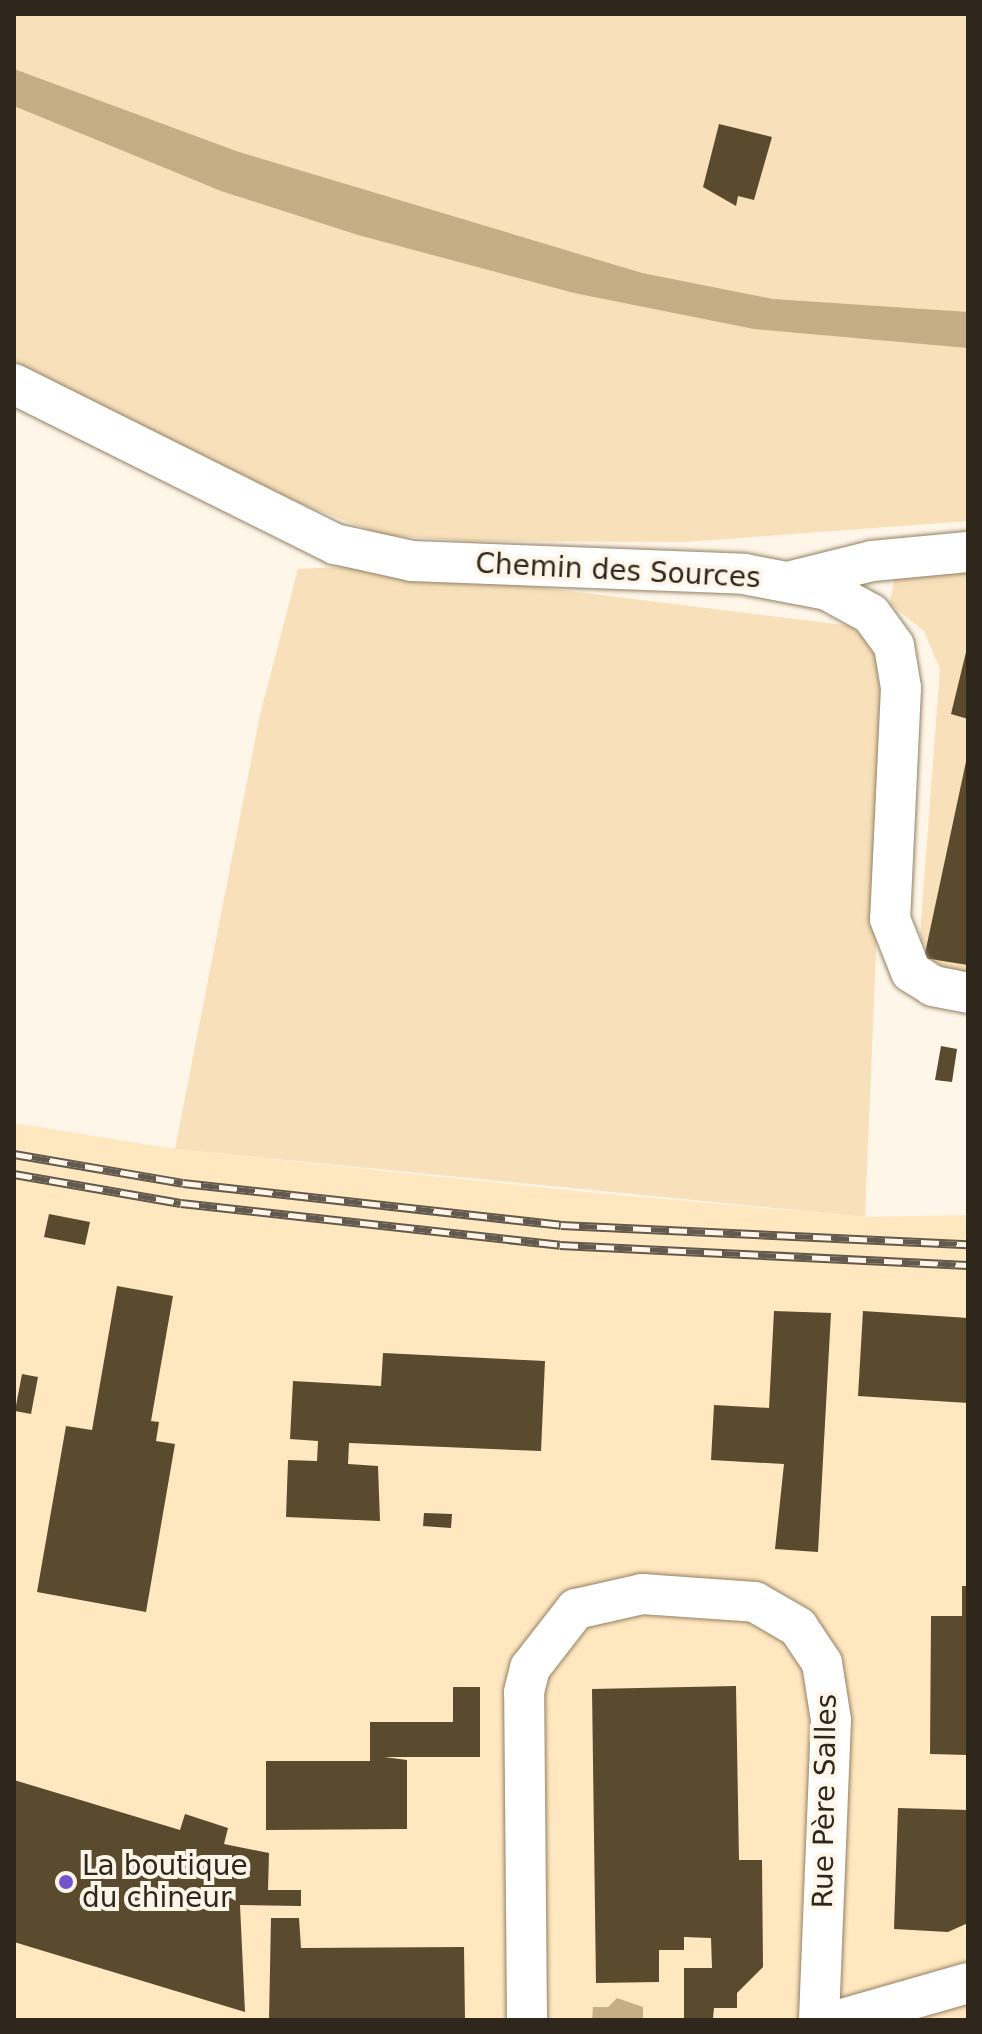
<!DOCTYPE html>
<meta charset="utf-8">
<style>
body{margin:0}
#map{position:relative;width:982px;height:2034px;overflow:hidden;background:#fef6e9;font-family:"DejaVu Sans",sans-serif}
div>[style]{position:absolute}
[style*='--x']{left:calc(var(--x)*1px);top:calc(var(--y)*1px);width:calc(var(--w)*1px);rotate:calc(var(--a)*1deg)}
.built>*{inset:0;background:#ffe7c0}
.green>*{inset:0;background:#f7e0ba}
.water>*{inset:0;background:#c5ad86}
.building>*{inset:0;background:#5a4a2e}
.roads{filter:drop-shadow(0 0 2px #938163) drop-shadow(0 0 2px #938163)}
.minor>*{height:40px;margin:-20px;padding:0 20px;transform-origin:20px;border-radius:20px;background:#fff}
.rail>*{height:9px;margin-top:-4.5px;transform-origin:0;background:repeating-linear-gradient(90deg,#fef6e9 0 18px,#625a4e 0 36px);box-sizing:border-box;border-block:2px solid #625a4e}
.dots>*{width:22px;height:22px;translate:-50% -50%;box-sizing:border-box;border:4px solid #fef6e9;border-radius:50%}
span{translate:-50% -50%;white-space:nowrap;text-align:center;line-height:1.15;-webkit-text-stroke:8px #fef6e9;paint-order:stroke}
.street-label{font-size:28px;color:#2f271b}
.poi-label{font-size:28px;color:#2f271b}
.left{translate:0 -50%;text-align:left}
.frame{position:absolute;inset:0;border:16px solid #2f271b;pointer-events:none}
</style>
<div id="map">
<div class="built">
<i style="clip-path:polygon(14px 1123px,175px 1149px,597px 1193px,865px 1217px,968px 1215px,968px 2020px,14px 2020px)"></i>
</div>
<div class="green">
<i style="clip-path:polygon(14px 14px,968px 14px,968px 521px,686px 542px,469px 541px,383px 535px,232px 478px,14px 361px)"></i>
<i style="clip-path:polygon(968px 564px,968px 981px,941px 976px,920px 936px,940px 669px,924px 631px,890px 604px,896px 568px)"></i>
<i style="clip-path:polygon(366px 566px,851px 626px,876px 650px,887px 687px,865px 1217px,175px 1149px,260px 715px,298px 569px)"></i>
</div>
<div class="water">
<i style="clip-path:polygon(14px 69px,239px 152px,642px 273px,773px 299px,968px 312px,968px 348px,754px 329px,574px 293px,358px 235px,221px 191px,14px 106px)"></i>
<i style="clip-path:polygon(617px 1998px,643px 2007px,643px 2020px,592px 2020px,593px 2007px,608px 2007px)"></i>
</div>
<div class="building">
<i style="clip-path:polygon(719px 124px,772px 137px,754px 200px,738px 196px,736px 206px,703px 187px)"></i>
<i style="clip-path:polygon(967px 648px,968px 648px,968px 719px,951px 714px)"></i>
<i style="clip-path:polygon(967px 757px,968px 757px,968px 965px,924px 958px)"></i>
<i style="clip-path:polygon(941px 1046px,957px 1049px,952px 1082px,935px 1080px)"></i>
<i style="clip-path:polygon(49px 1214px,90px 1222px,85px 1245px,44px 1237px)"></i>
<i style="clip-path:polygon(117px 1286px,173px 1296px,151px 1421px,159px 1422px,156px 1441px,175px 1444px,146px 1612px,37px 1592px,66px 1426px,92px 1430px)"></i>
<i style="clip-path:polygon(774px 1311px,831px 1313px,818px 1552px,775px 1549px,784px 1464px,711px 1460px,714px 1405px,769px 1408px)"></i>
<i style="clip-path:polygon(863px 1311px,968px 1318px,968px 1403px,858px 1396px)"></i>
<i style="clip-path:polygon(383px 1353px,545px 1361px,541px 1451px,349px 1443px,348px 1464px,378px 1466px,380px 1521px,286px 1517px,288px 1460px,317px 1461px,318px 1441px,290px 1439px,293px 1381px,381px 1386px)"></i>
<i style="clip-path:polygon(22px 1374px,38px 1377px,31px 1414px,15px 1411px)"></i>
<i style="clip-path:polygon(424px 1513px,452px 1514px,451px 1528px,423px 1526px)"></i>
<i style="clip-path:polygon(962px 1586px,968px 1586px,968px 1755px,930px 1754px,931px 1616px,962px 1616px)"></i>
<i style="clip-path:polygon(736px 1686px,739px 1860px,762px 1860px,763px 1967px,737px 1993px,737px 2008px,714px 2008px,713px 2018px,684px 2018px,684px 1968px,712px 1968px,711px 1938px,684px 1937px,684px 1950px,659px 1950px,659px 1982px,596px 1983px,592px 1689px)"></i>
<i style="clip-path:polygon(453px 1687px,480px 1687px,480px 1757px,384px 1757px,407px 1760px,407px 1829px,266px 1830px,266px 1761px,370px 1761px,370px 1722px,453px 1722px)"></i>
<i style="clip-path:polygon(14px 1780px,180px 1830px,185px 1814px,228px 1828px,224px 1844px,269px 1853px,268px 1890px,301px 1890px,301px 1906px,240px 1905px,245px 2012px,14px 1942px)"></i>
<i style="clip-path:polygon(898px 1808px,968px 1810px,968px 1923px,948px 1932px,894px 1929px)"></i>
<i style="clip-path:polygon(271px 1918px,299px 1918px,301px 1948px,464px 1947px,465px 2020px,269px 2020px)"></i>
</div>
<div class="roads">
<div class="minor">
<i style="--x:14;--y:384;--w:359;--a:26.5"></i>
<i style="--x:335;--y:544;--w:79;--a:12.4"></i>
<i style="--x:412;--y:561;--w:332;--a:2.2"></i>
<i style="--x:744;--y:574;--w:85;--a:10.9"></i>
<i style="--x:827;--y:590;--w:50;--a:28.6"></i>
<i style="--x:871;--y:614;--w:39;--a:54"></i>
<i style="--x:894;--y:646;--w:43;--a:80.5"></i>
<i style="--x:901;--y:688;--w:231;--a:92.7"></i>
<i style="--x:890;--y:919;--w:57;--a:68.4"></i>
<i style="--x:911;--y:972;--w:26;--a:32"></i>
<i style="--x:933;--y:986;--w:36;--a:11"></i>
<i style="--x:792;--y:581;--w:82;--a:-14"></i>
<i style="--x:872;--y:561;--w:96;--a:-5.4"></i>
<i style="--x:527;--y:2020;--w:328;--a:-90.5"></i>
<i style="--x:524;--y:1692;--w:25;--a:-76"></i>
<i style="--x:530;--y:1668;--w:75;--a:-52.1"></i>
<i style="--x:576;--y:1609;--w:68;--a:-12.8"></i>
<i style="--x:642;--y:1594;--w:113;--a:4"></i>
<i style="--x:755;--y:1602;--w:50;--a:30.2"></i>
<i style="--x:798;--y:1627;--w:43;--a:56.3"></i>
<i style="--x:822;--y:1663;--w:58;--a:81"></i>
<i style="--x:831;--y:1720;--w:300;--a:92.3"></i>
<i style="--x:839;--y:2020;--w:134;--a:-16"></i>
</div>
</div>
<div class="rail">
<i style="--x:14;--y:1154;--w:171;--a:9.7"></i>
<i style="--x:183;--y:1183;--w:380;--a:6.3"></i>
<i style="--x:561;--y:1225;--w:407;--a:2.7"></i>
<i style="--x:14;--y:1174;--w:169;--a:9.9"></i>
<i style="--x:181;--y:1203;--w:381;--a:6.3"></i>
<i style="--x:560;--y:1245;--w:408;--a:2.8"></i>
</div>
<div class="dots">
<i style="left:66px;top:1882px;background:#7254ce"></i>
</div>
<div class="street-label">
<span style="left:618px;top:571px;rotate:3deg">Chemin des Sources</span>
<span style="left:825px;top:1801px;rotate:-89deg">Rue Père Salles</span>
</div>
<div class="poi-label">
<span class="left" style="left:82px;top:1882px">La boutique<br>du chineur</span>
</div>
<div class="frame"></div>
</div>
